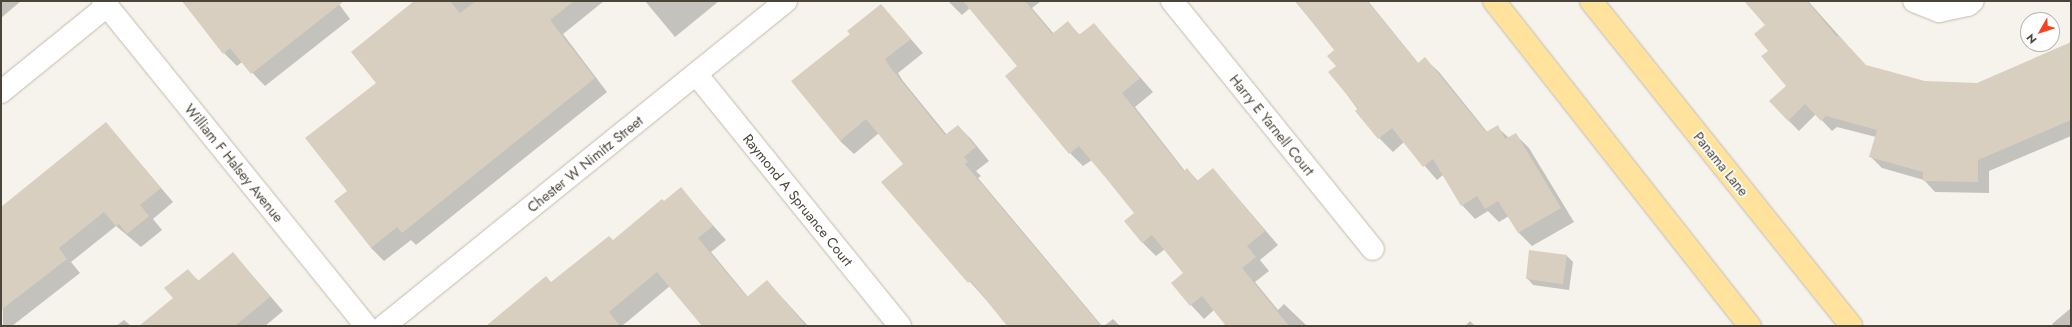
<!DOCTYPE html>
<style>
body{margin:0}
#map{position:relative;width:2072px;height:327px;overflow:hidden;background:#f6f3ec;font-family:Jost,sans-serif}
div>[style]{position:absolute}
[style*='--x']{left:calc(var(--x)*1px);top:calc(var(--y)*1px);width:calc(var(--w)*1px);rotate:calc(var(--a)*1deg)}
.shadow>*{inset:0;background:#0003}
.building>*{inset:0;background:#d8cfc1}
.roads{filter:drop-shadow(0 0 1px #c2bbae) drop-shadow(0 0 1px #c2bbae)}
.minor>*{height:22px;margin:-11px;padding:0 11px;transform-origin:11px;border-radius:11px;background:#fff}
.major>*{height:22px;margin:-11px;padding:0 11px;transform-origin:11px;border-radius:11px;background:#ffe39c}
span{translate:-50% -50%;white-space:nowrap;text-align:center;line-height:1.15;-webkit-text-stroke:3.5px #fff;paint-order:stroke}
.street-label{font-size:14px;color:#4b4439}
.frame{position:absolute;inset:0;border:2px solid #4b4439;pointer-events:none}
.north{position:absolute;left:2020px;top:12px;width:40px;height:40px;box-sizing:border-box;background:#fff;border:1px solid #b7b4b0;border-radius:50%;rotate:231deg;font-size:11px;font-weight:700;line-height:16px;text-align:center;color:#4b4439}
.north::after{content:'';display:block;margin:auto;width:14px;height:18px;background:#fc3f1d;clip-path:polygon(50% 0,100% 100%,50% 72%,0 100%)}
</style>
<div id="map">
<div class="shadow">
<i style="clip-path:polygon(1px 1px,21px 1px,1px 18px)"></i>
<i style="clip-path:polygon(182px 1px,342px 1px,339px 4px,350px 19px,265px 86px,242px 62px,237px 66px,224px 53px)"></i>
<i style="clip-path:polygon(416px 1px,604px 1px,563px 34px,607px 92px,416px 245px,411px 240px,384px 261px,371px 248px,348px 191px,377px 83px)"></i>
<i style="clip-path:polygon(645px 1px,719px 1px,675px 37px)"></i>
<i style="clip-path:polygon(948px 1px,1041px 1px,1032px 8px,1054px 34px,1068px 23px,1080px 35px,1094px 24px,1153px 92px,1135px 107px,1185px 171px,1187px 169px,1198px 181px,1213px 169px,1278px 245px,1260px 260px,1269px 271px,1255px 282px,1278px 310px,1284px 304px,1307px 326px,1227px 326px,1214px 310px,1204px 319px,1191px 305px,1185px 273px,1165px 249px,1156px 256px,1143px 243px,1126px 222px,1136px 213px,1092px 160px,1083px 166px,1070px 153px,1019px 67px,970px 8px,962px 15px)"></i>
<i style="clip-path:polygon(1295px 1px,1368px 1px,1419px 64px,1425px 59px,1439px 72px,1488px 133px,1497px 127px,1509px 138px,1516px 135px,1529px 148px,1574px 222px,1532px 246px,1519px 233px,1509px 216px,1499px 222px,1488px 211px,1475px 219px,1462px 205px,1443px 175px,1437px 180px,1404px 142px,1393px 152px,1379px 138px,1330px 72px,1337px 66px,1335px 50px)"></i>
<i style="clip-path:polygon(1745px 1px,1808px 1px,1866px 66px,1925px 82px,1977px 84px,2071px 64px,2071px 136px,1989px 171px,1989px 193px,1935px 192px,1924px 180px,1882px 168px,1870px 156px,1876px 137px,1837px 127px,1832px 131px,1816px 114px,1799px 131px,1788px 120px,1787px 86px,1769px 51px,1766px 25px)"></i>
<i style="clip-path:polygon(881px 5px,923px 53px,898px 73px,903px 81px,947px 135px,958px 126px,971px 139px,989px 161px,976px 171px,981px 176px,978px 178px,1102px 326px,1009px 326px,883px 183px,905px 165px,879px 133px,854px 154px,840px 141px,851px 34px)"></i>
<i style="clip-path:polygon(106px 123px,173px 202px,153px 219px,162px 230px,141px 247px,116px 226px,71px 262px,80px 273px,12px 326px,3px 326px,1px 208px)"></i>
<i style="clip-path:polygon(681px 189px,726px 240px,711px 252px,748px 297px,767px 281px,808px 326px,703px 326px,670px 286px,622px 326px,487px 326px,613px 241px)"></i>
<i style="clip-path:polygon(233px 253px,283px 311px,265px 326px,140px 326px,174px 298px,187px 270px,199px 281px)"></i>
<i style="clip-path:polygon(1567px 256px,1573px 262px,1569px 290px,1533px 285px,1527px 278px)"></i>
<i style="clip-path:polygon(2071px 308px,2071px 326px,2054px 326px,2052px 324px)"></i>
<i style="clip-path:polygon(1113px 319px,1120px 326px,1104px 326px)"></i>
<i style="clip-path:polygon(124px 320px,131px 326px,116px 326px)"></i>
<i style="clip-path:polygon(1470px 321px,1475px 326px,1465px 326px)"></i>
</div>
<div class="building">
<i style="clip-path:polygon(182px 1px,344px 1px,251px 74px,230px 48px,223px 54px)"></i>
<i style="clip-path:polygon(414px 1px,450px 1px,460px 13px,476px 1px,574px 1px,550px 20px,595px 78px,402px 233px,397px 227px,371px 248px,334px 201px,347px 191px,305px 138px,376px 83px,351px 52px)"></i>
<i style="clip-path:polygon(963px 1px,1025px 1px,1052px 34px,1068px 21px,1079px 35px,1094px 23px,1140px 78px,1122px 93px,1184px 171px,1187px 168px,1197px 181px,1213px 168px,1265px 231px,1247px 246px,1256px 257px,1242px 268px,1289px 326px,1226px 326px,1202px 296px,1190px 306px,1171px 283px,1183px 273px,1152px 235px,1142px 243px,1124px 221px,1134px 213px,1105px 177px,1079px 146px,1069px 154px,1005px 76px,1017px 66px)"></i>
<i style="clip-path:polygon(1296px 1px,1367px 1px,1418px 63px,1425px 57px,1486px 132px,1498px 125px,1505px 139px,1516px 133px,1561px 208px,1518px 233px,1498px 201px,1485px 209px,1477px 196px,1461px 206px,1433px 159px,1423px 167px,1392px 128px,1378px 139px,1355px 111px,1358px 108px,1328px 72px,1336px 66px,1327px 56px,1334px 50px)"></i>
<i style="clip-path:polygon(1744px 1px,1807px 1px,1837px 37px,1839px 36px,1866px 65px,1925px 81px,1977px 83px,2071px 42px,2071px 120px,1978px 160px,1978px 182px,1923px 181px,1923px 172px,1869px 157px,1877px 130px,1826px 116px,1821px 121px,1805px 104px,1788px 121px,1769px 101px,1786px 86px,1761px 56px,1768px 51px,1754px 34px,1765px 25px)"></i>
<i style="clip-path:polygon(881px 4px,911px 39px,885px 59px,890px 67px,945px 135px,958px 125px,976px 147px,964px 157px,968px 162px,965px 164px,1101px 326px,1007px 326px,971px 281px,968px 283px,881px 182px,903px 164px,866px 119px,840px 141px,791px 81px,850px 34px,847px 31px)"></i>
<i style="clip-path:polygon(106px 122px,161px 188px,140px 205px,149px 216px,127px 234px,119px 224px,116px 226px,104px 212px,59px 248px,67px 259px,1px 310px,1px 207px)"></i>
<i style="clip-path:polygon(681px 187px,713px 226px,698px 238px,747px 297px,767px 280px,806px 326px,702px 326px,657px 272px,609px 312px,620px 326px,486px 326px,546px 276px,551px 282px,609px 236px,613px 240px,662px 199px,664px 201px)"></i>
<i style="clip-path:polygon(1529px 250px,1567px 255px,1563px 284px,1526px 279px)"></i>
<i style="clip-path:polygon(233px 252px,270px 297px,235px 326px,139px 326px,173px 298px,164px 288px,188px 269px,198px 281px)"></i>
</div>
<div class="roads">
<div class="minor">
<i style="--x:103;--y:1;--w:418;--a:51"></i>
<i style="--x:1172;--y:1;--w:319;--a:51"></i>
<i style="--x:1914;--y:1;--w:27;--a:22"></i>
<i style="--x:1939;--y:11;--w:30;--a:-12"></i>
<i style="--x:1968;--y:5;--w:6;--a:-39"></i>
<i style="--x:696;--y:74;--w:324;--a:51"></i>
<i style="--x:1;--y:92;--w:136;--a:-39.1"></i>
<i style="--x:384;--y:326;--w:517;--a:-38.95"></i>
</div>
<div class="major">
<i style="--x:1494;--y:1;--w:414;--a:51.8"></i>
<i style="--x:1591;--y:1;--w:416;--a:51.3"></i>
</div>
</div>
<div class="street-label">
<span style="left:1272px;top:125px;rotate:51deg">Harry E Yarnell Court</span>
<span style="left:234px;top:163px;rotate:51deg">William F Halsey Avenue</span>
<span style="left:585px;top:164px;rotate:-39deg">Chester W Nimitz Street</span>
<span style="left:1721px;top:164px;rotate:51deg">Panama Lane</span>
<span style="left:798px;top:200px;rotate:51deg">Raymond A Spruance Court</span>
</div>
<div class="frame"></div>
<div class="north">N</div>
</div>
